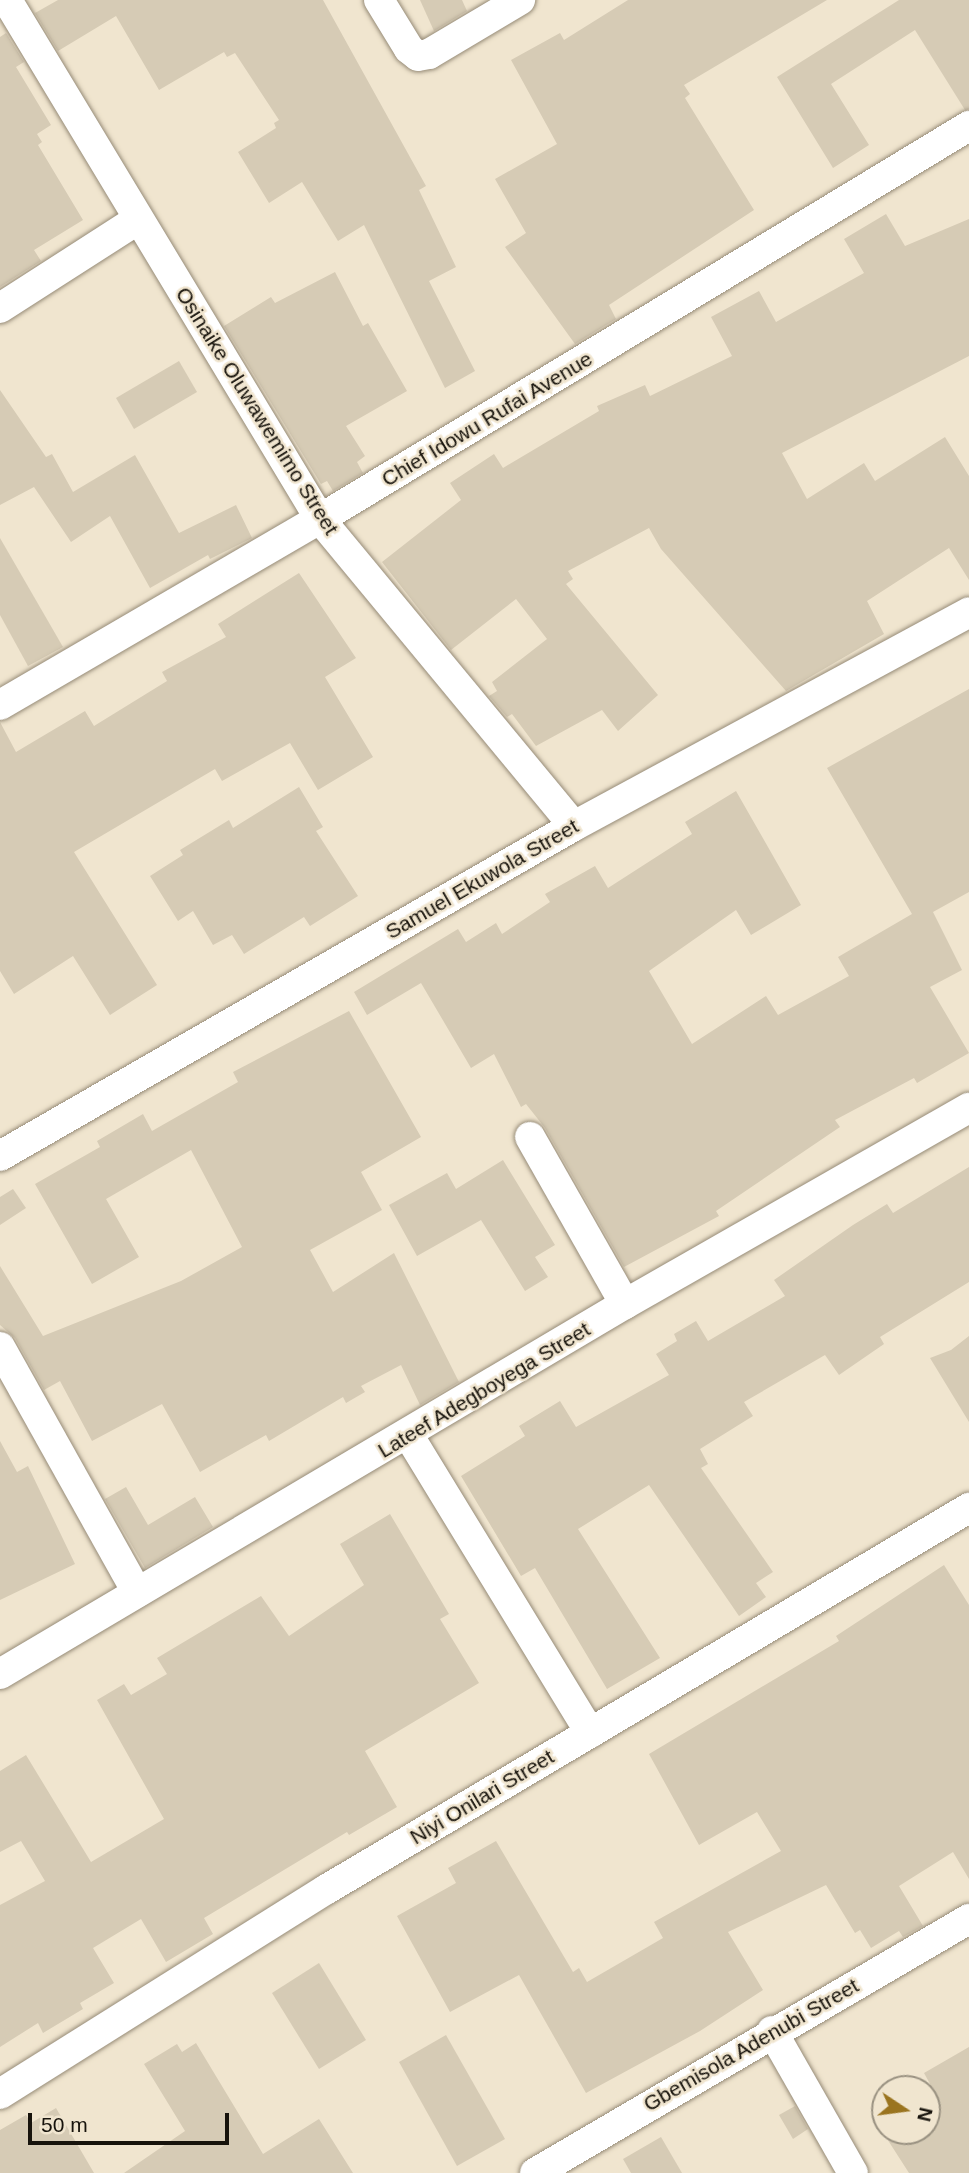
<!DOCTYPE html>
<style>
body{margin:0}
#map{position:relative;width:969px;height:2173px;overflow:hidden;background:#f0e5cf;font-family:Helvetica,sans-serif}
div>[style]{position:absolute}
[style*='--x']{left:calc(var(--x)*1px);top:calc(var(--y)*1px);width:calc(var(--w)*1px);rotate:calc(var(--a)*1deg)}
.building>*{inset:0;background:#d6cbb5}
.roads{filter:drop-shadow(0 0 2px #968b77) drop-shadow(0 0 2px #968b77)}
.street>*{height:30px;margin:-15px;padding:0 15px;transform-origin:15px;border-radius:15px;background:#fff}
span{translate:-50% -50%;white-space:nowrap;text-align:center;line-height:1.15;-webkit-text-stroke:5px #f0e5cf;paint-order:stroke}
.street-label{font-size:21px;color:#17130c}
.north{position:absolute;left:871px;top:2075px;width:70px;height:70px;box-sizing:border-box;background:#f0e5cf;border:2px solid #999181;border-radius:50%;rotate:103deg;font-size:19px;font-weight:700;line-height:28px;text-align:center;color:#17130c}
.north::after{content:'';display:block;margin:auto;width:24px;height:32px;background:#9a741f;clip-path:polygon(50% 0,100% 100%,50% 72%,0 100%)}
.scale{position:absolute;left:28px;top:2113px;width:201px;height:32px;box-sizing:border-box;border:4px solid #17130c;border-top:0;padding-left:9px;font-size:21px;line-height:24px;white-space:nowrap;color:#17130c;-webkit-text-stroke:5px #f0e5cf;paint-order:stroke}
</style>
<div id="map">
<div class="building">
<i style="clip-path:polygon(58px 0,323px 0,426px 186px,419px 190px,456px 267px,429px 281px,475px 371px,445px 388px,364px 225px,338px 241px,302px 182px,269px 203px,238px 152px,276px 128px,274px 123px,279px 120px,235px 53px,227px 57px,224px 52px,159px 90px,116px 16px,58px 51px,35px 13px)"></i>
<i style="clip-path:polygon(420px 0,462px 0,467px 11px,434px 31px)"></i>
<i style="clip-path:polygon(628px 0,827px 0,684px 85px,690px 94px,685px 98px,754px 210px,609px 305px,616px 319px,575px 344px,505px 247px,526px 233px,495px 179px,557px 144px,511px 60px,560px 33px,564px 40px)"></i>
<i style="clip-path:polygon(899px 0,969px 0,969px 109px,965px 110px,915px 30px,831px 84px,869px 145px,833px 168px,777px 77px)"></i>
<i style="clip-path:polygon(6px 33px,24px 62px,16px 67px,51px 125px,37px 134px,42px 142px,38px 145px,83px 220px,34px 250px,41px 261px,0 287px,0 37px)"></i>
<i style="clip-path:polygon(886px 214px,905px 246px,969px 219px,969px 356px,782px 453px,807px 499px,864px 463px,875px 481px,945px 437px,969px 476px,969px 580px,949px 548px,867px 601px,884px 634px,786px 691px,661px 549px,649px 528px,568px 571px,573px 579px,566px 584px,658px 695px,618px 731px,602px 710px,536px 746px,512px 714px,507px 717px,489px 696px,497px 691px,492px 682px,547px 639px,516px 599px,451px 650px,382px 562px,461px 500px,450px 483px,494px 454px,503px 468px,599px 411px,597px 406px,645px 385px,650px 396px,732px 356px,711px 317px,759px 291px,776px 322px,864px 273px,844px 239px)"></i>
<i style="clip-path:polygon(335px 272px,363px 326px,368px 323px,407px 391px,346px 426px,365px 456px,357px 462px,363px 473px,333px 491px,327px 481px,321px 484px,224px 326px,271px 297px,275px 303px)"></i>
<i style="clip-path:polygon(179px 361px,197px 392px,134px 429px,116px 398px)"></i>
<i style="clip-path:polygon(0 390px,46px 457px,52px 454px,73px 492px,135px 455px,179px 533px,236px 505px,252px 538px,210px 559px,208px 555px,150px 588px,110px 516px,71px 542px,34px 487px,0 505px)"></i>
<i style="clip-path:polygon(0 538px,63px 647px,28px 666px,0 615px)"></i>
<i style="clip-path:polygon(299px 573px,356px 658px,325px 677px,373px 757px,318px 790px,290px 743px,222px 781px,215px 769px,74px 852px,157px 985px,110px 1015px,73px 956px,14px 994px,0 971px,0 722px,16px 752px,85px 711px,94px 726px,167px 681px,162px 672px,226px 637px,218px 624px)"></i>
<i style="clip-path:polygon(969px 689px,969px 892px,933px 912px,962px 970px,930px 987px,969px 1053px,917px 1083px,914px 1078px,835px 1120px,840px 1127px,716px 1211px,719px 1216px,624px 1267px,545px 1128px,526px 1104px,521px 1107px,494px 1054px,471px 1068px,421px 983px,367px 1015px,354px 992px,458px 929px,466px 942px,496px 923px,502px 934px,550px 902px,545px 894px,595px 866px,608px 888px,692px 834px,685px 822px,736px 791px,801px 905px,751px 935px,736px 910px,649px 971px,692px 1044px,766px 996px,778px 1015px,849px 976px,838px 957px,912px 914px,827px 768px)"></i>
<i style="clip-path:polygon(299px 787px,323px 827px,316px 831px,358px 896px,310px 926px,304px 917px,244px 954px,232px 935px,213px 945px,193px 911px,178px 921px,150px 876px,183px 855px,180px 850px,229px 820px,233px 828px)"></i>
<i style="clip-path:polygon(349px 1011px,421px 1137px,361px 1172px,382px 1210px,310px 1250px,333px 1292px,394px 1253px,459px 1382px,420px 1405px,401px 1365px,361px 1386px,365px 1392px,346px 1403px,343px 1397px,269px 1441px,266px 1435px,200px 1472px,162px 1404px,92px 1441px,60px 1381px,44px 1390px,15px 1338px,0 1325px,0 1266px,43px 1336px,181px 1281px,242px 1247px,191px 1150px,106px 1199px,139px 1257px,92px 1284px,35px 1184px,100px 1147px,97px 1141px,143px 1114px,152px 1131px,238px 1082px,233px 1072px)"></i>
<i style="clip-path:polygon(503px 1160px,555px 1245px,535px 1257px,548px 1277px,525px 1291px,481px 1220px,417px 1256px,389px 1205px,447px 1173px,456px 1189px)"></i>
<i style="clip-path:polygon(969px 1167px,969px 1282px,880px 1337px,884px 1344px,839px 1375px,825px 1355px,744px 1402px,753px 1416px,700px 1449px,708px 1464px,701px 1468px,773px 1572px,756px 1583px,766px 1597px,739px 1616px,649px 1485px,578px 1529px,660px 1658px,607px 1689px,535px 1568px,521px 1576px,461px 1476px,525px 1436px,519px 1426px,560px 1401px,576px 1427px,669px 1375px,656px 1354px,677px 1341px,674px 1334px,696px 1321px,708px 1341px,785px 1296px,774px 1280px,853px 1225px,887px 1204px,893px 1213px)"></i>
<i style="clip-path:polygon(13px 1189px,26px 1208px,0 1225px,0 1197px)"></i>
<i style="clip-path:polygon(969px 1336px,969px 1422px,930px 1358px,951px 1350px)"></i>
<i style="clip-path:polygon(0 1441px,17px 1472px,28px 1466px,75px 1564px,0 1600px)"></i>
<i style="clip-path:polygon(126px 1487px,148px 1525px,195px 1497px,213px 1527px,145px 1568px,105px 1499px)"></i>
<i style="clip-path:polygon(390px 1514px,449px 1614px,440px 1619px,479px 1683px,365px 1751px,397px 1807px,349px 1835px,347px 1832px,204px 1918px,213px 1934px,166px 1962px,141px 1919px,93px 1948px,114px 1983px,80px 2003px,83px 2009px,43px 2033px,38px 2023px,0 2047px,0 1905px,45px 1881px,21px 1841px,0 1852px,0 1771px,26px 1755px,91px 1862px,164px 1819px,97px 1700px,124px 1684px,131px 1695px,167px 1674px,157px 1658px,261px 1596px,289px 1636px,364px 1585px,340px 1544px)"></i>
<i style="clip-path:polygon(944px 1565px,969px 1605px,969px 1879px,953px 1852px,899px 1886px,923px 1926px,903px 1937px,899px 1931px,871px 1948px,860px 1930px,855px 1933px,826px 1885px,728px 1932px,763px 1990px,700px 2031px,586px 2093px,519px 1975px,450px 2012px,397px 1916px,456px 1883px,448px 1868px,496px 1841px,573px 1972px,579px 1968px,587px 1982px,663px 1938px,654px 1922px,781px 1851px,757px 1812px,699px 1845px,649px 1754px,839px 1641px,836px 1636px)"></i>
<i style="clip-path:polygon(319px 1963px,366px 2040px,319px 2069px,272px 1993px)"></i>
<i style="clip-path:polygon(446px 2035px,505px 2139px,457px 2166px,399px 2062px)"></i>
<i style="clip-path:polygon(196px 2043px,263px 2154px,319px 2119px,353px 2173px,124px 2173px,185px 2131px,144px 2064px,177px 2044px,182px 2052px)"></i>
<i style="clip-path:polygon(969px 2047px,969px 2173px,909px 2173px,882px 2131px,927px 2131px,927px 2112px,941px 2104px,924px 2073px)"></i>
<i style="clip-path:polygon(795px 2106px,808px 2129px,793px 2139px,779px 2115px)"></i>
<i style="clip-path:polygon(56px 2108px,94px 2173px,0 2173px,0 2130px,26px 2115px,31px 2123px)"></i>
<i style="clip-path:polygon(661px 2137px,682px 2173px,631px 2173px,623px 2159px)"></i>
</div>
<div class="roads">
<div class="street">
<i style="--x:7;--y:0;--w:606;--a:58.91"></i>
<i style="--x:320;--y:519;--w:398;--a:50.4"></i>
<i style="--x:379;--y:0;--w:57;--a:58.5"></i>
<i style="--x:409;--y:49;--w:11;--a:38"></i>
<i style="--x:418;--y:56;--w:11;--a:-10"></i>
<i style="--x:429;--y:54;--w:106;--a:-30.7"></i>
<i style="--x:0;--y:308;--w:163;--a:-32.7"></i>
<i style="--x:0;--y:705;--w:370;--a:-30.2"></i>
<i style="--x:320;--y:519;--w:759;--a:-31.2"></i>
<i style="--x:530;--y:1137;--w:192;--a:60.4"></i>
<i style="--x:0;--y:1156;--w:662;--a:-29.9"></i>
<i style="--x:574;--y:826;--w:449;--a:-28.4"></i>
<i style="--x:0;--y:1347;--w:281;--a:60.8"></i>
<i style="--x:409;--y:1436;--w:348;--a:58.6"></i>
<i style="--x:0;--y:1674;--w:726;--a:-30.63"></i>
<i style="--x:625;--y:1304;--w:396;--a:-29.7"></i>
<i style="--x:772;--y:2031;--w:163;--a:60.3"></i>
<i style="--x:0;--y:2094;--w:386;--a:-32.1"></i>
<i style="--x:327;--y:1889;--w:747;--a:-30.69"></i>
<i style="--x:535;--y:2173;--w:503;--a:-30.34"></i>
</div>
</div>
<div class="street-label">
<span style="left:257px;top:411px;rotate:58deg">Osinaike Oluwawemimo Street</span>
<span style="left:487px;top:419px;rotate:-31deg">Chief Idowu Rufai Avenue</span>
<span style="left:482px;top:879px;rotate:-30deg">Samuel Ekuwola Street</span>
<span style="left:484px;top:1390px;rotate:-31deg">Lateef Adegboyega Street</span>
<span style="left:482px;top:1797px;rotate:-31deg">Niyi Onilari Street</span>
<span style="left:751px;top:2045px;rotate:-30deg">Gbemisola Adenubi Street</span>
</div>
<div class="north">N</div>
<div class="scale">50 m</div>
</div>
